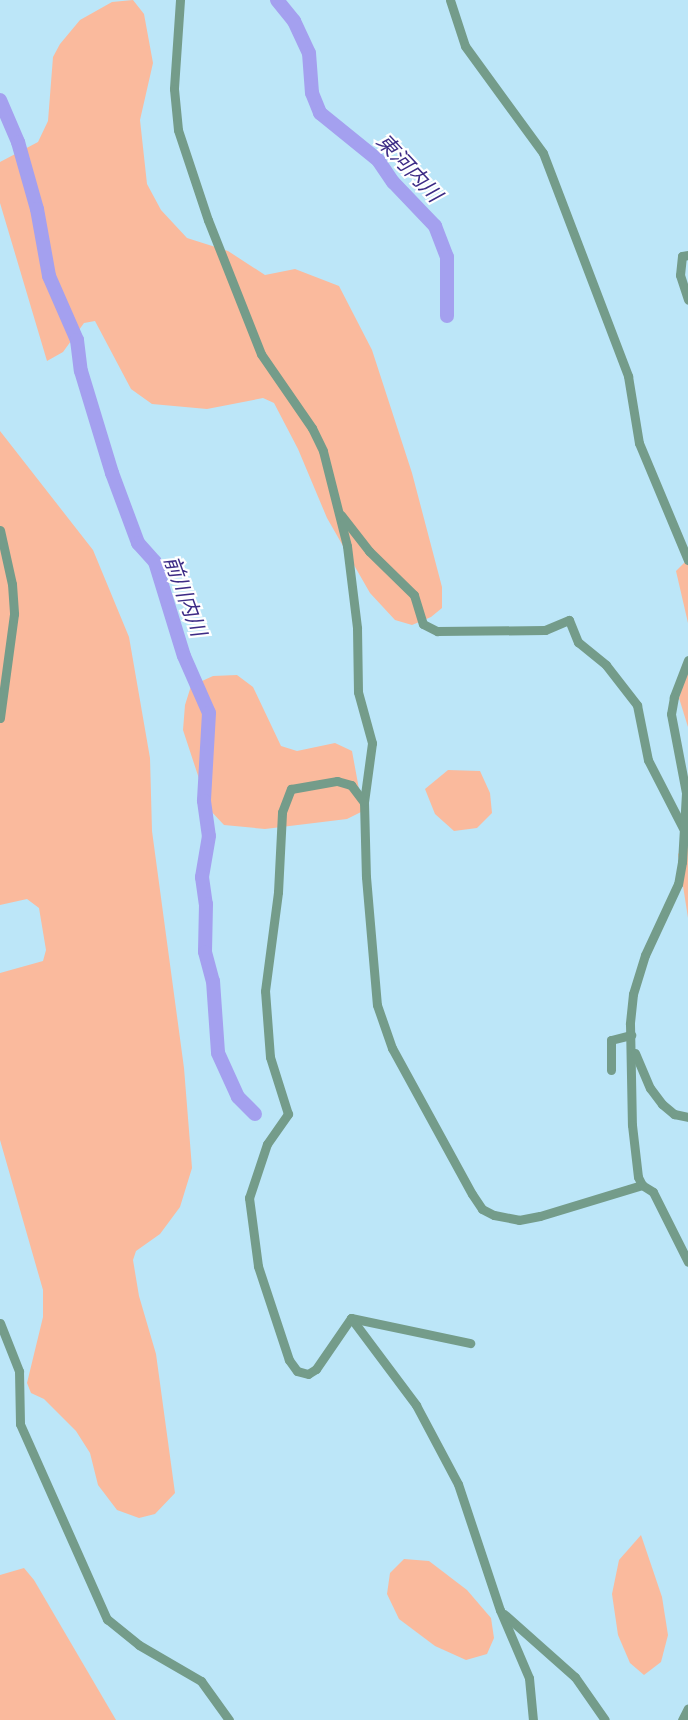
<!DOCTYPE html>
<meta charset="utf-8">
<style>
body{margin:0}
#map{position:relative;width:688px;height:1720px;overflow:hidden;background:#bce6f8;font-family:"Public Sans","Noto Sans JP",sans-serif}
div>[style]{position:absolute}
[style*='--x']{left:calc(var(--x)*1px);top:calc(var(--y)*1px);width:calc(var(--w)*1px);rotate:calc(var(--a)*1deg)}
.green>*{inset:0;background:#faba9d}
.river>*{height:14px;margin:-7px;padding:0 7px;transform-origin:7px;border-radius:7px;background:#a4a0ef}
.minor>*{height:9px;margin:-4.5px;padding:0 4.5px;transform-origin:4.5px;border-radius:4.5px;background:#749c8a}
span{translate:-50% -50%;white-space:nowrap;text-align:center;line-height:1.15;-webkit-text-stroke:4.5px #fff;paint-order:stroke}
.water-label{font-size:21px;color:#3d2c86;font-style:italic}
</style>
<div id="map">
<div class="green">
<i style="clip-path:polygon(133px 0,144px 14px,153px 63px,140px 120px,147px 184px,161px 210px,187px 238px,228px 251px,265px 275px,295px 269px,339px 286px,372px 350px,412px 473px,442px 587px,442px 608px,431px 617px,412px 625px,395px 620px,370px 593px,327px 518px,298px 449px,274px 403px,263px 398px,207px 409px,152px 404px,131px 389px,95px 321px,84px 323px,63px 352px,47px 361px,0 203px,0 162px,38px 142px,48px 121px,53px 57px,60px 44px,80px 20px,112px 2px)"></i>
<i style="clip-path:polygon(0 431px,93px 550px,129px 637px,150px 758px,152px 831px,184px 1068px,192px 1168px,180px 1207px,160px 1234px,136px 1251px,133px 1260px,139px 1296px,156px 1354px,175px 1493px,155px 1514px,139px 1518px,117px 1510px,98px 1485px,90px 1453px,76px 1431px,44px 1399px,31px 1393px,27px 1383px,43px 1317px,43px 1290px,0 1140px,0 973px,43px 961px,46px 950px,39px 908px,27px 899px,0 905px)"></i>
<i style="clip-path:polygon(688px 559px,688px 623px,676px 571px)"></i>
<i style="clip-path:polygon(688px 671px,688px 727px,679px 698px)"></i>
<i style="clip-path:polygon(237px 675px,253px 687px,281px 746px,297px 751px,335px 743px,352px 751px,363px 811px,347px 819px,265px 829px,224px 825px,209px 809px,183px 730px,185px 705px,191px 686px,213px 676px)"></i>
<i style="clip-path:polygon(448px 770px,480px 771px,490px 793px,492px 813px,477px 828px,454px 831px,435px 814px,425px 789px)"></i>
<i style="clip-path:polygon(688px 846px,688px 918px,678px 854px)"></i>
<i style="clip-path:polygon(641px 1535px,662px 1597px,668px 1635px,661px 1662px,644px 1675px,630px 1663px,618px 1635px,612px 1594px,619px 1560px)"></i>
<i style="clip-path:polygon(404px 1559px,429px 1561px,467px 1590px,491px 1618px,494px 1638px,487px 1654px,466px 1660px,435px 1646px,399px 1619px,387px 1594px,390px 1573px)"></i>
<i style="clip-path:polygon(24px 1568px,34px 1580px,116px 1720px,0 1720px,0 1575px)"></i>
</div>
<div class="river">
<i style="--x:277;--y:0;--w:27;--a:51"></i>
<i style="--x:294;--y:21;--w:35;--a:65"></i>
<i style="--x:309;--y:53;--w:40;--a:85.7"></i>
<i style="--x:312;--y:93;--w:22;--a:68"></i>
<i style="--x:320;--y:113;--w:75;--a:39"></i>
<i style="--x:378;--y:160;--w:27;--a:56"></i>
<i style="--x:393;--y:182;--w:61;--a:46.3"></i>
<i style="--x:435;--y:226;--w:33;--a:69"></i>
<i style="--x:447;--y:257;--w:59;--a:90"></i>
<i style="--x:0;--y:100;--w:46;--a:66.8"></i>
<i style="--x:18;--y:142;--w:70;--a:74.2"></i>
<i style="--x:37;--y:209;--w:68;--a:79.8"></i>
<i style="--x:49;--y:276;--w:70;--a:66.4"></i>
<i style="--x:77;--y:340;--w:31;--a:83"></i>
<i style="--x:81;--y:371;--w:107;--a:73.1"></i>
<i style="--x:112;--y:473;--w:75;--a:69.6"></i>
<i style="--x:138;--y:543;--w:25;--a:48"></i>
<i style="--x:155;--y:562;--w:98;--a:72.9"></i>
<i style="--x:184;--y:656;--w:62;--a:66.3"></i>
<i style="--x:209;--y:713;--w:88;--a:93.3"></i>
<i style="--x:204;--y:801;--w:35;--a:82"></i>
<i style="--x:209;--y:836;--w:42;--a:99.7"></i>
<i style="--x:202;--y:877;--w:27;--a:82"></i>
<i style="--x:206;--y:904;--w:48;--a:91.2"></i>
<i style="--x:205;--y:952;--w:30;--a:75"></i>
<i style="--x:213;--y:981;--w:72;--a:86"></i>
<i style="--x:218;--y:1053;--w:48;--a:65.6"></i>
<i style="--x:238;--y:1097;--w:24;--a:45"></i>
</div>
<div class="minor">
<i style="--x:180;--y:0;--w:89;--a:93.9"></i>
<i style="--x:174;--y:89;--w:41;--a:84.4"></i>
<i style="--x:178;--y:130;--w:95;--a:71.6"></i>
<i style="--x:208;--y:220;--w:144;--a:68.4"></i>
<i style="--x:261;--y:354;--w:90;--a:55.4"></i>
<i style="--x:312;--y:428;--w:25;--a:64"></i>
<i style="--x:323;--y:451;--w:98;--a:75.8"></i>
<i style="--x:347;--y:546;--w:83;--a:83"></i>
<i style="--x:357;--y:628;--w:64;--a:89.1"></i>
<i style="--x:358;--y:692;--w:53;--a:74.6"></i>
<i style="--x:372;--y:743;--w:60;--a:97.7"></i>
<i style="--x:364;--y:802;--w:75;--a:88.5"></i>
<i style="--x:366;--y:877;--w:128;--a:85.1"></i>
<i style="--x:377;--y:1005;--w:46;--a:70.8"></i>
<i style="--x:392;--y:1048;--w:166;--a:61.3"></i>
<i style="--x:472;--y:1194;--w:18;--a:56"></i>
<i style="--x:482;--y:1209;--w:13;--a:27"></i>
<i style="--x:494;--y:1215;--w:25;--a:11"></i>
<i style="--x:519;--y:1220;--w:21;--a:-11"></i>
<i style="--x:540;--y:1216;--w:107;--a:-16.9"></i>
<i style="--x:450;--y:0;--w:48;--a:71.9"></i>
<i style="--x:465;--y:46;--w:132;--a:53.9"></i>
<i style="--x:543;--y:153;--w:239;--a:69.1"></i>
<i style="--x:628;--y:376;--w:68;--a:80.7"></i>
<i style="--x:639;--y:443;--w:127;--a:67.3"></i>
<i style="--x:688;--y:255;--w:6;--a:171"></i>
<i style="--x:682;--y:256;--w:19;--a:96"></i>
<i style="--x:680;--y:275;--w:26;--a:72"></i>
<i style="--x:341;--y:515;--w:46;--a:52.1"></i>
<i style="--x:369;--y:551;--w:63;--a:44.4"></i>
<i style="--x:414;--y:595;--w:30;--a:73"></i>
<i style="--x:423;--y:624;--w:16;--a:27"></i>
<i style="--x:437;--y:631;--w:108;--a:-0.5"></i>
<i style="--x:545;--y:630;--w:26;--a:-23"></i>
<i style="--x:569;--y:620;--w:24;--a:68"></i>
<i style="--x:578;--y:642;--w:36;--a:39"></i>
<i style="--x:606;--y:665;--w:51;--a:52.2"></i>
<i style="--x:637;--y:705;--w:56;--a:78.7"></i>
<i style="--x:648;--y:760;--w:76;--a:62.8"></i>
<i style="--x:0;--y:530;--w:55;--a:77.5"></i>
<i style="--x:12;--y:584;--w:30;--a:86"></i>
<i style="--x:14;--y:614;--w:105;--a:97.7"></i>
<i style="--x:688;--y:660;--w:40;--a:111"></i>
<i style="--x:674;--y:697;--w:17;--a:100"></i>
<i style="--x:671;--y:714;--w:80;--a:79.2"></i>
<i style="--x:686;--y:793;--w:69;--a:93.3"></i>
<i style="--x:682;--y:862;--w:22;--a:100"></i>
<i style="--x:678;--y:884;--w:78;--a:114.9"></i>
<i style="--x:645;--y:955;--w:41;--a:107.1"></i>
<i style="--x:633;--y:994;--w:30;--a:96"></i>
<i style="--x:630;--y:1024;--w:101;--a:88.9"></i>
<i style="--x:632;--y:1125;--w:52;--a:83.4"></i>
<i style="--x:638;--y:1177;--w:9;--a:63"></i>
<i style="--x:642;--y:1185;--w:13;--a:32"></i>
<i style="--x:653;--y:1192;--w:78;--a:63.4"></i>
<i style="--x:635;--y:1053;--w:38;--a:67"></i>
<i style="--x:650;--y:1088;--w:20;--a:53"></i>
<i style="--x:662;--y:1104;--w:16;--a:40"></i>
<i style="--x:674;--y:1114;--w:14;--a:12"></i>
<i style="--x:611;--y:1070;--w:30;--a:-90"></i>
<i style="--x:611;--y:1040;--w:21;--a:-14"></i>
<i style="--x:351;--y:1318;--w:62;--a:124.5"></i>
<i style="--x:316;--y:1369;--w:9;--a:148"></i>
<i style="--x:308;--y:1374;--w:11;--a:-165"></i>
<i style="--x:297;--y:1371;--w:14;--a:-126"></i>
<i style="--x:289;--y:1360;--w:99;--a:-108.3"></i>
<i style="--x:258;--y:1266;--w:69;--a:-97.5"></i>
<i style="--x:249;--y:1198;--w:57;--a:-71.6"></i>
<i style="--x:267;--y:1144;--w:37;--a:-55"></i>
<i style="--x:288;--y:1114;--w:60;--a:-107.5"></i>
<i style="--x:270;--y:1057;--w:66;--a:-94.3"></i>
<i style="--x:265;--y:991;--w:100;--a:-82.5"></i>
<i style="--x:278;--y:892;--w:80;--a:-87.1"></i>
<i style="--x:282;--y:812;--w:25;--a:-69"></i>
<i style="--x:291;--y:789;--w:47;--a:-9.9"></i>
<i style="--x:337;--y:781;--w:15;--a:16"></i>
<i style="--x:351;--y:785;--w:21;--a:53"></i>
<i style="--x:351;--y:1318;--w:109;--a:53.2"></i>
<i style="--x:416;--y:1405;--w:89;--a:62"></i>
<i style="--x:458;--y:1484;--w:133;--a:71.6"></i>
<i style="--x:500;--y:1610;--w:74;--a:66.9"></i>
<i style="--x:529;--y:1678;--w:42;--a:84.6"></i>
<i style="--x:351;--y:1318;--w:122;--a:11.9"></i>
<i style="--x:0;--y:1323;--w:52;--a:68.4"></i>
<i style="--x:19;--y:1371;--w:53;--a:88.9"></i>
<i style="--x:20;--y:1424;--w:214;--a:66"></i>
<i style="--x:107;--y:1619;--w:41;--a:39.1"></i>
<i style="--x:139;--y:1645;--w:72;--a:30.1"></i>
<i style="--x:201;--y:1681;--w:48;--a:54.3"></i>
<i style="--x:504;--y:1614;--w:95;--a:41.6"></i>
<i style="--x:575;--y:1677;--w:52;--a:55.1"></i>
<i style="--x:682;--y:1720;--w:13;--a:-63"></i>
</div>
<div class="water-label">
<span style="left:409px;top:168px;rotate:47deg">東河内川</span>
<span style="left:185px;top:596px;rotate:70deg">前川内川</span>
</div>
</div>
